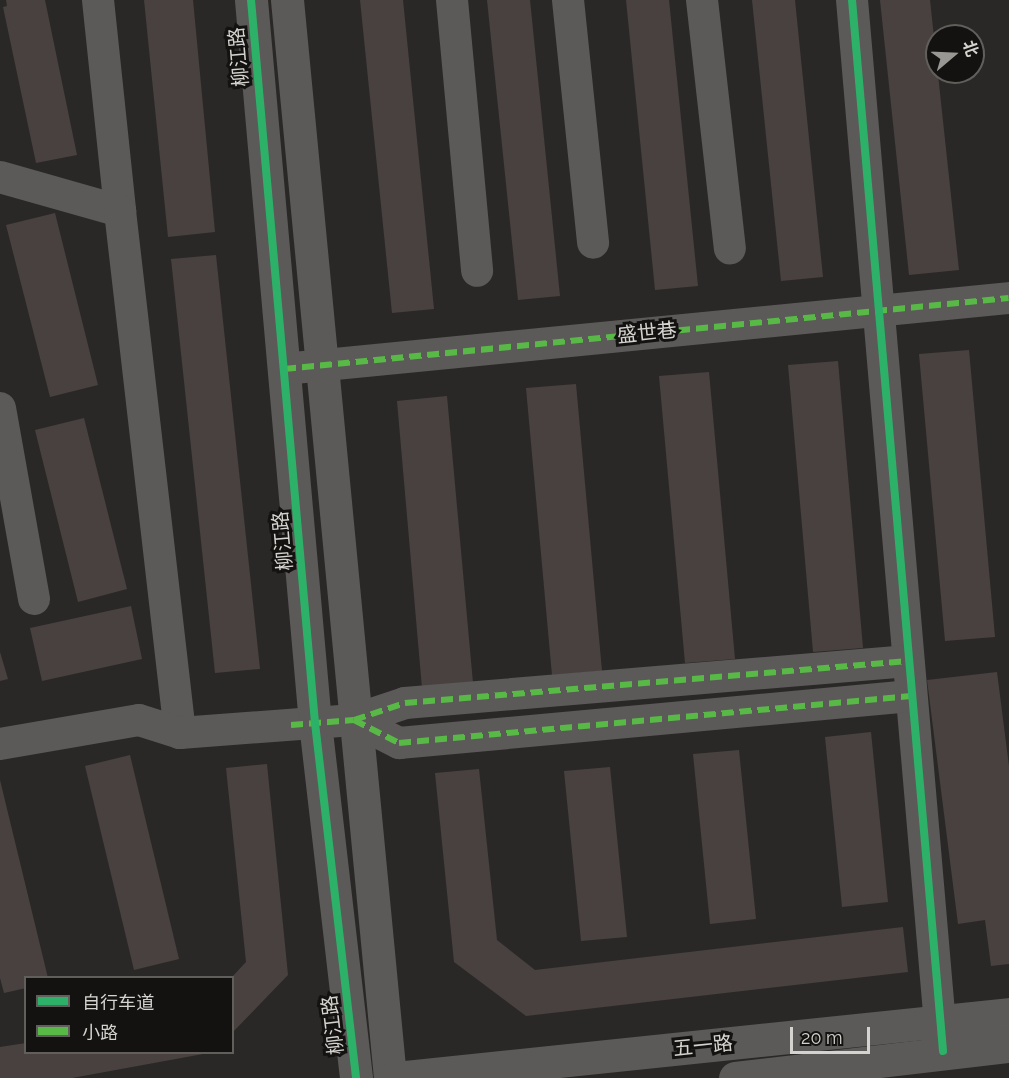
<!DOCTYPE html>
<meta charset="utf-8">
<style>
body{margin:0}
#map{position:relative;width:1009px;height:1078px;overflow:hidden;background:#2a2826;font-family:Raleway,"Noto Sans SC",sans-serif}
div>[style]{position:absolute}
[style*='--x']{left:calc(var(--x)*1px);top:calc(var(--y)*1px);width:calc(var(--w)*1px);rotate:calc(var(--a)*1deg)}
.building>*{inset:0;background:#484140}
.minor>*{height:32px;margin:-16px;padding:0 16px;transform-origin:16px;border-radius:16px;background:#5b5a58}
.tertiary>*{height:33px;margin:-16.5px;padding:0 16.5px;transform-origin:16.5px;border-radius:16.5px;background:#5b5a58}
.quiet>*{height:6px;margin-top:-3px;transform-origin:0;background:repeating-linear-gradient(90deg,#58b947 0 12px,transparent 0 18px)}
.cycleway>*{height:8px;margin:-4px;padding:0 4px;transform-origin:4px;border-radius:4px;background:#2db169}
span{translate:-50% -50%;white-space:nowrap;text-align:center;line-height:1.15;-webkit-text-stroke:6px #131210;paint-order:stroke}
.street-label{font-size:20px;color:#d4d3cf}
.legend{position:absolute;left:24px;top:976px;width:210px;height:78px;box-sizing:border-box;background:#131210;border:2px solid #605f5c;margin:0;padding:8px 10px;list-style:none;font-size:18px;color:#d4d3cf}
.legend li{display:flex;align-items:center;gap:12px;height:30px}
.legend b{width:30px;border:2px solid #605f5c}
.north{position:absolute;left:925px;top:24px;width:60px;height:60px;box-sizing:border-box;background:#131210;border:2px solid #605f5c;border-radius:50%;rotate:71deg;font-size:16px;font-weight:700;line-height:24px;text-align:center;color:#d4d3cf}
.north::after{content:'';display:block;margin:auto;width:21px;height:27px;background:#989794;clip-path:polygon(50% 0,100% 100%,50% 72%,0 100%)}
.scale{position:absolute;left:790px;top:1027px;width:80px;height:27px;box-sizing:border-box;border:3px solid #d4d3cf;border-top:0;padding-left:8px;font-size:18px;line-height:21px;white-space:nowrap;color:#d4d3cf;-webkit-text-stroke:4px #131210;paint-order:stroke}
</style>
<div id="map">
<div class="building">
<i style="clip-path:polygon(6px 0,45px 0,77px 155px,36px 163px,3px 7px,7px 6px)"></i>
<i style="clip-path:polygon(144px 0,193px 0,215px 232px,168px 237px)"></i>
<i style="clip-path:polygon(360px 0,403px 0,434px 309px,392px 313px)"></i>
<i style="clip-path:polygon(487px 0,530px 0,560px 296px,518px 300px)"></i>
<i style="clip-path:polygon(626px 0,669px 0,698px 286px,655px 290px)"></i>
<i style="clip-path:polygon(752px 0,795px 0,823px 277px,781px 281px)"></i>
<i style="clip-path:polygon(880px 0,930px 0,959px 270px,909px 275px)"></i>
<i style="clip-path:polygon(55px 213px,98px 385px,50px 397px,6px 225px)"></i>
<i style="clip-path:polygon(216px 255px,260px 669px,215px 673px,171px 259px)"></i>
<i style="clip-path:polygon(969px 350px,995px 637px,945px 641px,919px 354px)"></i>
<i style="clip-path:polygon(838px 361px,863px 648px,813px 652px,788px 365px)"></i>
<i style="clip-path:polygon(709px 372px,735px 659px,685px 663px,659px 376px)"></i>
<i style="clip-path:polygon(576px 384px,602px 671px,552px 675px,526px 388px)"></i>
<i style="clip-path:polygon(447px 396px,473px 683px,422px 688px,397px 401px)"></i>
<i style="clip-path:polygon(84px 418px,127px 589px,78px 602px,35px 430px)"></i>
<i style="clip-path:polygon(131px 606px,142px 659px,42px 681px,30px 628px)"></i>
<i style="clip-path:polygon(0 652px,8px 679px,0 681px)"></i>
<i style="clip-path:polygon(997px 672px,1009px 766px,1009px 964px,991px 966px,985px 920px,958px 924px,927px 680px)"></i>
<i style="clip-path:polygon(871px 732px,888px 902px,842px 907px,825px 737px)"></i>
<i style="clip-path:polygon(739px 750px,756px 919px,710px 924px,693px 754px)"></i>
<i style="clip-path:polygon(130px 755px,179px 959px,134px 970px,85px 766px)"></i>
<i style="clip-path:polygon(267px 764px,288px 975px,232px 1033px,232px 977px,246px 962px,226px 768px)"></i>
<i style="clip-path:polygon(610px 767px,627px 937px,581px 941px,564px 771px)"></i>
<i style="clip-path:polygon(479px 769px,497px 940px,535px 970px,903px 927px,908px 972px,526px 1016px,454px 962px,435px 773px)"></i>
<i style="clip-path:polygon(0 780px,48px 978px,26px 978px,26px 988px,4px 993px,0 978px)"></i>
<i style="clip-path:polygon(26px 1043px,26px 1052px,214px 1052px,72px 1078px,0 1078px,0 1047px)"></i>
</div>
<div class="minor">
<i style="--x:98;--y:0;--w:212;--a:84"></i>
<i style="--x:452;--y:0;--w:272;--a:84.7"></i>
<i style="--x:568;--y:0;--w:244;--a:84.1"></i>
<i style="--x:702;--y:0;--w:250;--a:83.6"></i>
<i style="--x:852;--y:0;--w:1052;--a:85.09"></i>
<i style="--x:0;--y:177;--w:125;--a:15.8"></i>
<i style="--x:120;--y:211;--w:525;--a:83.44"></i>
<i style="--x:284;--y:369;--w:728;--a:-5.59"></i>
<i style="--x:0;--y:408;--w:194;--a:79.9"></i>
<i style="--x:354;--y:720;--w:54;--a:-18.4"></i>
<i style="--x:405;--y:703;--w:505;--a:-4.77"></i>
<i style="--x:0;--y:744;--w:141;--a:-9.8"></i>
<i style="--x:139;--y:720;--w:43;--a:17.6"></i>
<i style="--x:180;--y:733;--w:174;--a:-4.3"></i>
<i style="--x:354;--y:720;--w:51;--a:27.1"></i>
<i style="--x:399;--y:743;--w:514;--a:-5.24"></i>
</div>
<div class="tertiary">
<i style="--x:251;--y:0;--w:726;--a:84.94"></i>
<i style="--x:315;--y:723;--w:357;--a:83.4"></i>
<i style="--x:287;--y:0;--w:1083;--a:84.54"></i>
<i style="--x:396;--y:1078;--w:616;--a:-5.96"></i>
<i style="--x:735;--y:1078;--w:276;--a:-6.7"></i>
</div>
<div class="quiet">
<i style="--x:284;--y:369;--w:728;--a:-5.59"></i>
<i style="--x:354;--y:720;--w:54;--a:-18.4"></i>
<i style="--x:405;--y:703;--w:505;--a:-4.77"></i>
<i style="--x:291;--y:725;--w:63;--a:-4.5"></i>
<i style="--x:354;--y:720;--w:51;--a:27.1"></i>
<i style="--x:399;--y:743;--w:514;--a:-5.24"></i>
</div>
<div class="cycleway">
<i style="--x:251;--y:0;--w:726;--a:84.94"></i>
<i style="--x:315;--y:723;--w:357;--a:83.4"></i>
<i style="--x:852;--y:0;--w:1055;--a:85.05"></i>
</div>
<div class="street-label">
<span style="left:239px;top:57px;rotate:-95deg">柳江路</span>
<span style="left:647px;top:333px;rotate:-6deg">盛世巷</span>
<span style="left:283px;top:541px;rotate:-95deg">柳江路</span>
<span style="left:333px;top:1025px;rotate:-97deg">柳江路</span>
<span style="left:703px;top:1046px;rotate:-6deg">五一路</span>
</div>
<ul class="legend">
<li><b style="height:8px;background:#2db169"></b>自行车道</li>
<li><b style="height:8px;background:#58b947"></b>小路</li>
</ul>
<div class="north">北</div>
<div class="scale">20 m</div>
</div>
